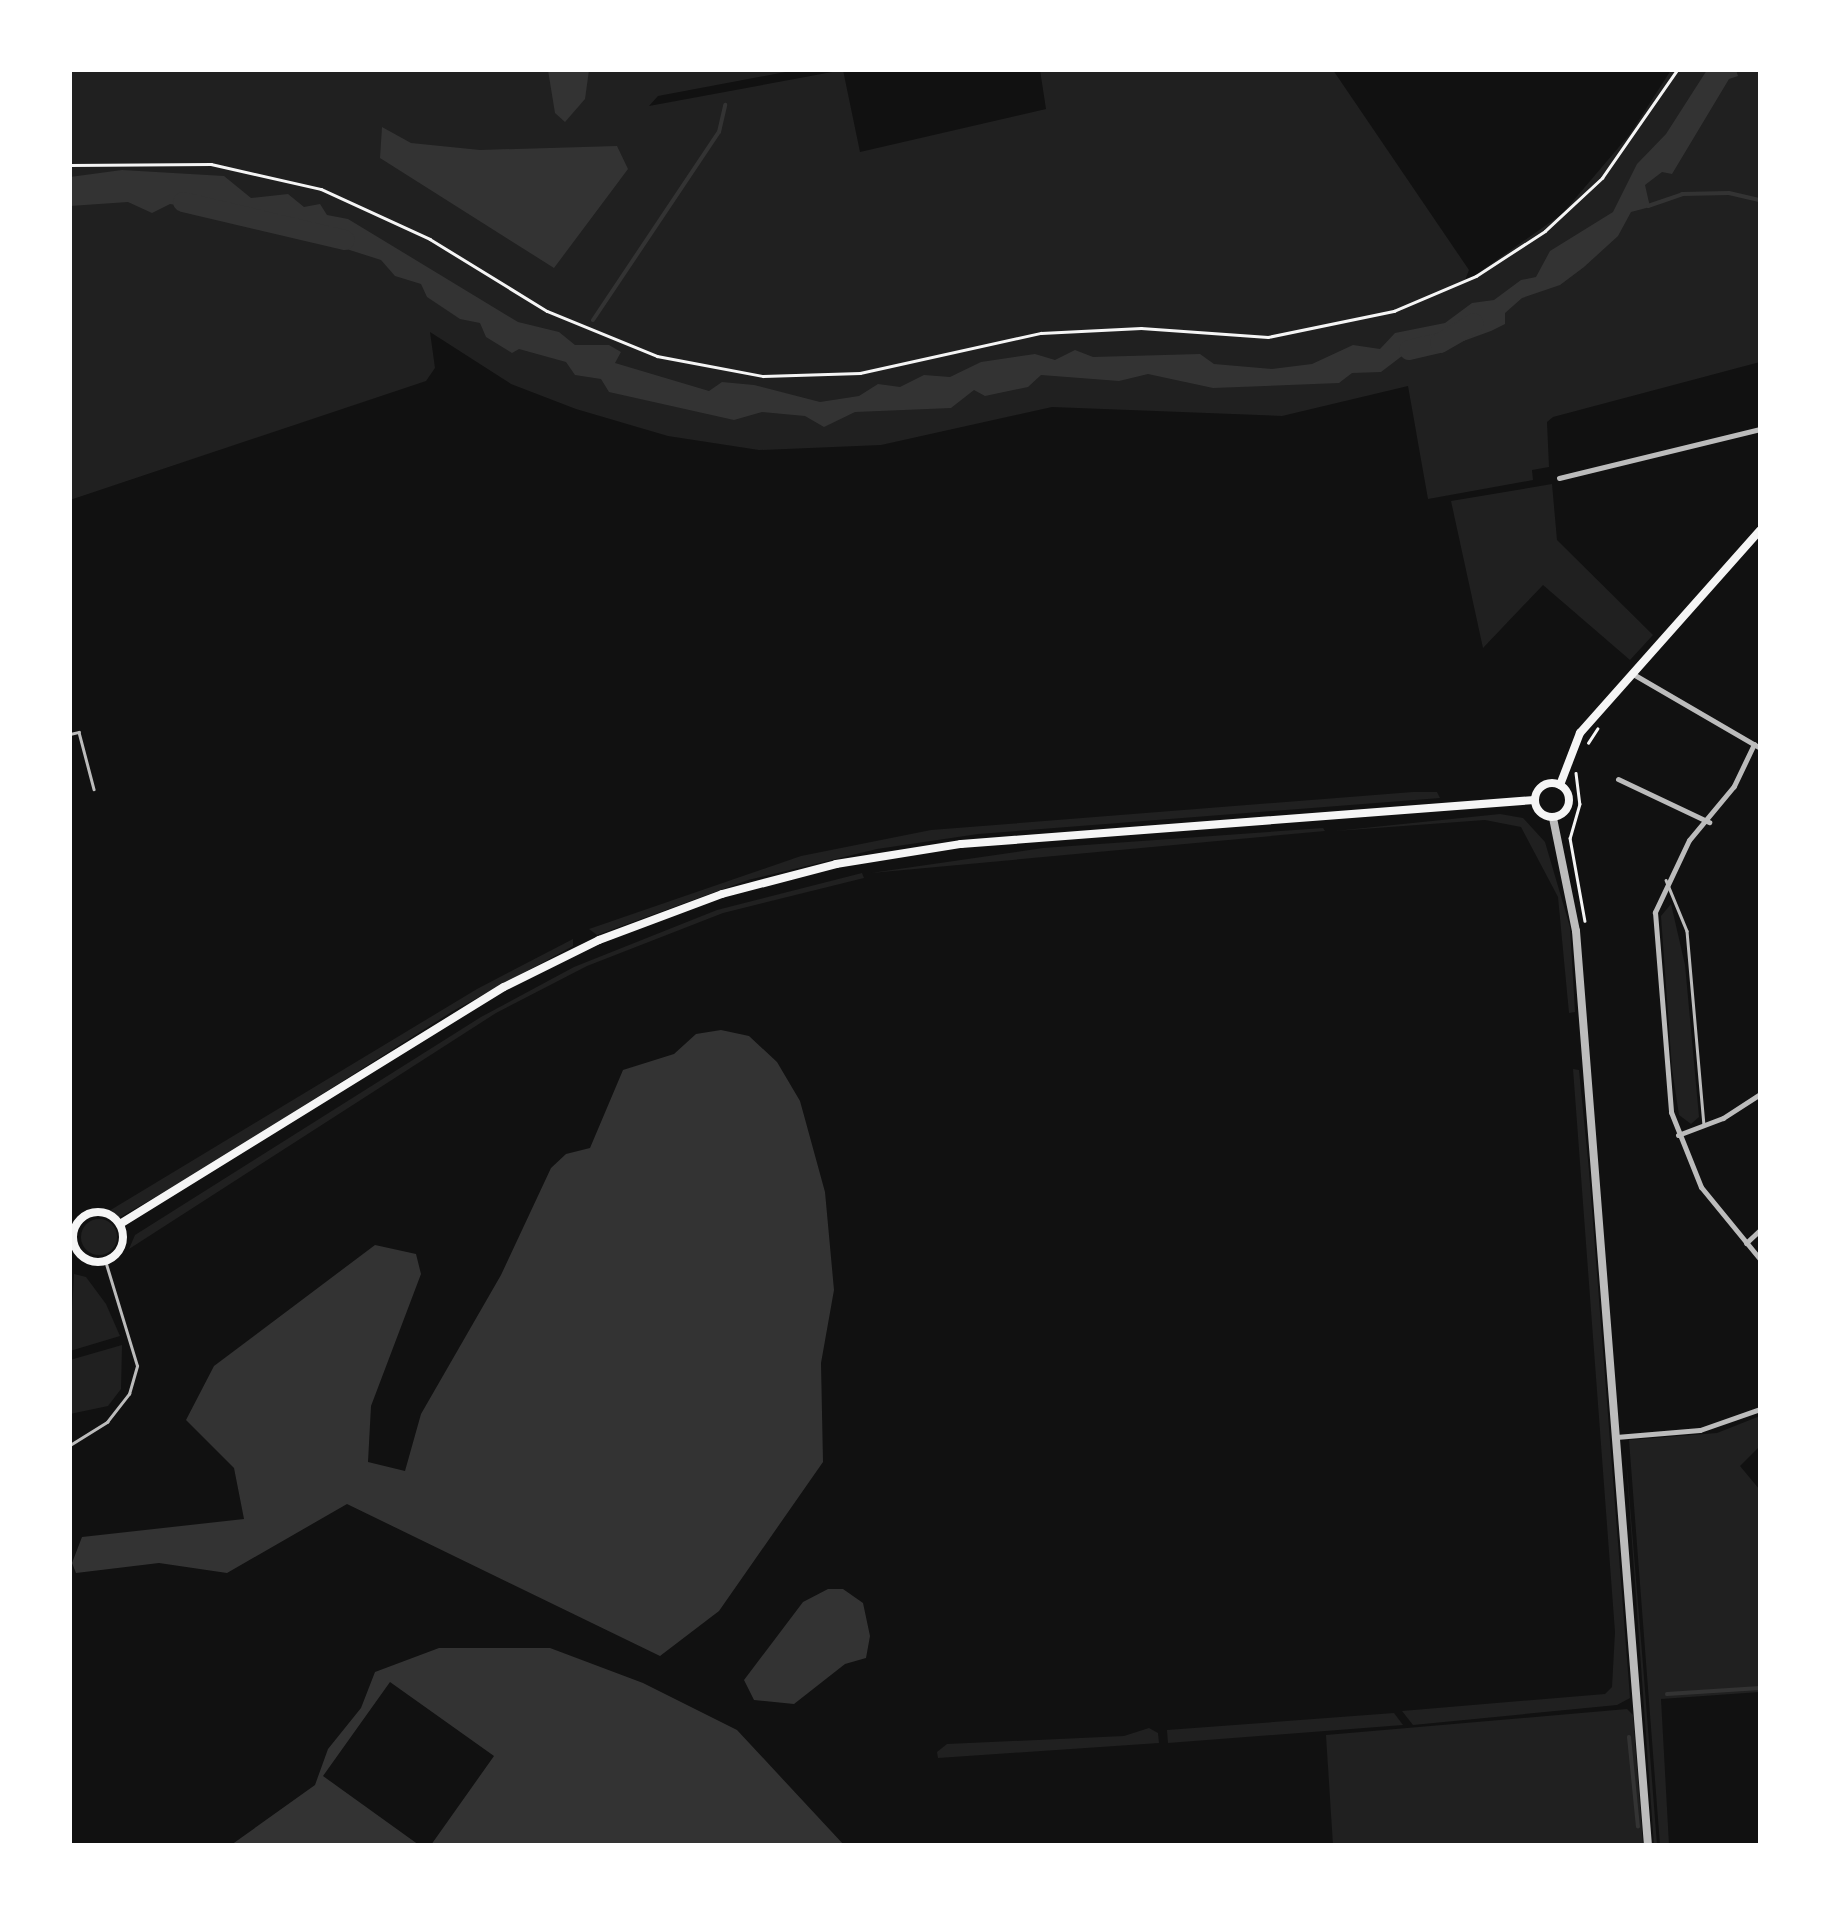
<!DOCTYPE html>
<style>
body{margin:0}
#map{position:relative;width:1830px;height:1915px;overflow:hidden;background:#111;font-family:Raleway,sans-serif}
div>[style]{position:absolute}
[style*='--x']{left:calc(var(--x)*1px);top:calc(var(--y)*1px);width:calc(var(--w)*1px);rotate:calc(var(--a)*1deg)}
.green>*{inset:0;background:#202020}
.round{border-radius:50%}
.water>*{inset:0;background:#333}
.stream>*{height:4px;margin:-2px;padding:0 2px;transform-origin:2px;border-radius:2px;background:#333}
.river>*{height:20px;margin:-10px;padding:0 10px;transform-origin:10px;border-radius:10px;background:#333}
.path>*{height:2.5px;margin:-1.25px;padding:0 1.25px;transform-origin:1.25px;border-radius:1.25px;background:#f5f5f5}
.service>*{height:2.5px;margin:-1.25px;padding:0 1.25px;transform-origin:1.25px;border-radius:1.25px;background:#bcbcbc}
.minor>*{height:5px;margin:-2.5px;padding:0 2.5px;transform-origin:2.5px;border-radius:2.5px;background:#bcbcbc}
.tertiary>*{height:8px;margin:-4px;padding:0 4px;transform-origin:4px;border-radius:4px;background:#bcbcbc}
.secondary>*{height:8px;margin:-4px;padding:0 4px;transform-origin:4px;border-radius:4px;background:#f5f5f5}
.secondary>.ring{margin:-4px;padding:0;box-sizing:content-box;background:none;border:8px solid #f5f5f5;border-radius:50%}
span{translate:-50% -50%;white-space:nowrap;text-align:center;line-height:1.15;-webkit-text-stroke:10px #fff;paint-order:stroke}
.frame{position:absolute;inset:0;border:72px solid #fff;pointer-events:none}
</style>
<div id="map">
<div class="green">
<i style="clip-path:polygon(70px 70px,796px 70px,658px 96px,649px 106px,843px 70px,860px 152px,1046px 109px,1040px 70px,1333px 70px,1469px 270px,1464px 283px,1562px 214px,1630px 134px,1671px 70px,1760px 70px,1760px 362px,1553px 417px,1547px 422px,1549px 467px,1532px 470px,1533px 480px,1428px 499px,1408px 386px,1282px 416px,1052px 407px,881px 445px,759px 450px,668px 436px,576px 409px,511px 384px,430px 332px,435px 368px,426px 381px,70px 500px)"></i>
<i style="clip-path:polygon(1552px 484px,1557px 540px,1653px 635px,1630px 660px,1543px 585px,1483px 648px,1451px 501px)"></i>
<i style="clip-path:polygon(1413px 792px,1437px 792px,1440px 798px,978px 834px,877px 849px,748px 880px,597px 935px,589px 929px,801px 856px,931px 830px)"></i>
<i style="clip-path:polygon(1500px 814px,1523px 818px,1545px 842px,1570px 927px,1575px 1012px,1569px 1013px,1558px 897px,1521px 827px,1485px 820px,1335px 831px)"></i>
<i style="clip-path:polygon(1323px 828px,1325px 831px,871px 873px,1043px 848px)"></i>
<i style="clip-path:polygon(862px 873px,864px 878px,723px 913px,587px 966px,496px 1013px,129px 1249px,135px 1235px,481px 1017px,574px 967px,717px 910px)"></i>
<i style="clip-path:polygon(1671px 904px,1685px 965px,1699px 1117px,1691px 1124px,1679px 1115px,1672px 1069px,1661px 916px)"></i>
<i style="clip-path:polygon(573px 939px,573px 946px,453px 1011px,196px 1174px,115px 1220px,104px 1214px,477px 989px)"></i>
<i style="clip-path:polygon(1573px 1069px,1579px 1070px,1589px 1171px,1630px 1698px,1617px 1705px,1413px 1725px,1402px 1711px,1605px 1694px,1612px 1687px,1615px 1632px)"></i>
<i class="round" style="left:81px;top:1219px;width:36px;height:36px"></i>
<i style="clip-path:polygon(74px 1274px,86px 1277px,106px 1304px,120px 1336px,70px 1351px)"></i>
<i style="clip-path:polygon(122px 1345px,121px 1389px,108px 1406px,70px 1414px,70px 1360px)"></i>
<i style="clip-path:polygon(1760px 1416px,1760px 1446px,1740px 1466px,1760px 1490px,1760px 1692px,1661px 1699px,1669px 1845px,1660px 1845px,1629px 1440px,1717px 1433px)"></i>
<i style="clip-path:polygon(1625px 1445px,1643px 1665px,1657px 1845px,1654px 1845px)"></i>
<i style="clip-path:polygon(1627px 1709px,1633px 1715px,1643px 1845px,1333px 1845px,1326px 1735px)"></i>
<i style="clip-path:polygon(1394px 1713px,1403px 1725px,1168px 1743px,1167px 1730px)"></i>
<i style="clip-path:polygon(1149px 1728px,1158px 1733px,1159px 1743px,938px 1758px,937px 1752px,947px 1744px,1124px 1736px)"></i>
</div>
<div class="water">
<i style="clip-path:polygon(548px 70px,589px 70px,585px 99px,565px 122px,555px 113px)"></i>
<i style="clip-path:polygon(1707px 70px,1736px 70px,1738px 76px,1729px 79px,1672px 174px,1662px 172px,1645px 185px,1650px 207px,1631px 212px,1618px 236px,1584px 267px,1560px 285px,1522px 298px,1505px 313px,1505px 324px,1491px 331px,1458px 343px,1445px 337px,1422px 356px,1402px 356px,1381px 372px,1352px 373px,1339px 383px,1213px 388px,1148px 374px,1119px 381px,1041px 375px,1028px 387px,985px 396px,974px 390px,951px 408px,855px 412px,824px 427px,805px 416px,762px 412px,734px 420px,609px 392px,601px 379px,575px 375px,566px 362px,519px 349px,512px 353px,486px 337px,480px 323px,460px 319px,427px 297px,421px 284px,395px 276px,381px 260px,334px 245px,307px 226px,170px 204px,152px 213px,128px 202px,70px 206px,70px 177px,122px 170px,224px 176px,251px 198px,288px 194px,304px 207px,320px 204px,327px 215px,348px 219px,518px 322px,559px 332px,575px 345px,609px 345px,621px 352px,615px 363px,709px 391px,722px 382px,754px 385px,820px 402px,859px 396px,878px 384px,900px 387px,924px 375px,950px 377px,981px 362px,1035px 354px,1055px 360px,1075px 350px,1093px 357px,1200px 354px,1214px 364px,1272px 369px,1312px 364px,1353px 345px,1380px 349px,1395px 333px,1445px 323px,1472px 303px,1494px 300px,1521px 280px,1536px 277px,1550px 251px,1613px 212px,1637px 164px,1666px 134px)"></i>
<i style="clip-path:polygon(382px 127px,411px 143px,480px 150px,617px 146px,628px 169px,554px 268px,380px 158px)"></i>
<i style="clip-path:polygon(721px 1030px,749px 1036px,777px 1062px,800px 1101px,825px 1192px,834px 1290px,821px 1363px,823px 1462px,719px 1611px,660px 1656px,347px 1504px,227px 1573px,159px 1563px,76px 1573px,72px 1563px,82px 1537px,244px 1519px,234px 1468px,186px 1420px,214px 1366px,375px 1245px,416px 1254px,421px 1274px,371px 1406px,368px 1462px,405px 1471px,421px 1414px,501px 1275px,551px 1168px,566px 1154px,590px 1148px,623px 1070px,674px 1054px,696px 1034px)"></i>
<i style="clip-path:polygon(828px 1589px,843px 1589px,863px 1603px,870px 1636px,866px 1658px,845px 1664px,794px 1704px,754px 1700px,744px 1680px,803px 1602px)"></i>
<i style="clip-path:polygon(439px 1648px,550px 1648px,643px 1683px,737px 1730px,844px 1845px,431px 1845px,494px 1756px,390px 1682px,323px 1776px,419px 1845px,231px 1845px,315px 1785px,328px 1749px,361px 1708px,375px 1672px)"></i>
</div>
<div class="stream">
<i style="--x:1648;--y:206;--w:36;--a:-19"></i>
<i style="--x:1682;--y:194;--w:47;--a:-1.2"></i>
<i style="--x:1729;--y:193;--w:32;--a:13"></i>
<i style="--x:593;--y:320;--w:226;--a:-56.2"></i>
<i style="--x:719;--y:132;--w:28;--a:-77"></i>
<i style="--x:1667;--y:1694;--w:93;--a:-3.7"></i>
<i style="--x:1629;--y:1737;--w:90;--a:84.3"></i>
</div>
<div class="river">
<i style="--x:183;--y:202;--w:166;--a:13.2"></i>
<i style="--x:1409;--y:350;--w:32;--a:-13"></i>
<i style="--x:1440;--y:343;--w:39;--a:-30"></i>
</div>
<div class="path">
<i style="--x:70;--y:165;--w:141;--a:-0.4"></i>
<i style="--x:211;--y:164;--w:113;--a:12.8"></i>
<i style="--x:321;--y:189;--w:120;--a:24.6"></i>
<i style="--x:430;--y:239;--w:137;--a:31.6"></i>
<i style="--x:547;--y:311;--w:119;--a:22.2"></i>
<i style="--x:657;--y:356;--w:108;--a:10.7"></i>
<i style="--x:763;--y:376;--w:97;--a:-1.8"></i>
<i style="--x:860;--y:373;--w:185;--a:-12.5"></i>
<i style="--x:1041;--y:333;--w:100;--a:-2.9"></i>
<i style="--x:1141;--y:328;--w:127;--a:4.1"></i>
<i style="--x:1268;--y:337;--w:129;--a:-11.7"></i>
<i style="--x:1394;--y:311;--w:89;--a:-23.1"></i>
<i style="--x:1476;--y:276;--w:82;--a:-33.1"></i>
<i style="--x:1545;--y:231;--w:78;--a:-42.9"></i>
<i style="--x:1602;--y:178;--w:131;--a:-55.2"></i>
<i style="--x:1588;--y:743;--w:17;--a:-57"></i>
<i style="--x:1576;--y:773;--w:31;--a:83"></i>
<i style="--x:1580;--y:804;--w:35;--a:106"></i>
<i style="--x:1570;--y:838;--w:84;--a:79.8"></i>
</div>
<div class="service">
<i style="--x:70;--y:734;--w:9;--a:-13"></i>
<i style="--x:79;--y:732;--w:59;--a:75.3"></i>
<i style="--x:1666;--y:880;--w:55;--a:67.6"></i>
<i style="--x:1687;--y:931;--w:195;--a:85"></i>
<i style="--x:70;--y:1445;--w:44;--a:-31.9"></i>
<i style="--x:107;--y:1422;--w:36;--a:-52"></i>
<i style="--x:129;--y:1394;--w:29;--a:-74"></i>
<i style="--x:137;--y:1366;--w:110;--a:-106.9"></i>
</div>
<div class="minor">
<i style="--x:1559;--y:478;--w:207;--a:-13.7"></i>
<i style="--x:1633;--y:674;--w:147;--a:30.2"></i>
<i style="--x:1754;--y:744;--w:47;--a:115.5"></i>
<i style="--x:1734;--y:786;--w:70;--a:129.8"></i>
<i style="--x:1689;--y:840;--w:80;--a:115.3"></i>
<i style="--x:1655;--y:912;--w:201;--a:85.4"></i>
<i style="--x:1671;--y:1112;--w:81;--a:68.2"></i>
<i style="--x:1701;--y:1187;--w:93;--a:50.7"></i>
<i style="--x:1618;--y:779;--w:101;--a:25.3"></i>
<i style="--x:1678;--y:1135;--w:48;--a:-20.7"></i>
<i style="--x:1723;--y:1118;--w:44;--a:-33"></i>
<i style="--x:1746;--y:1243;--w:19;--a:-43"></i>
<i style="--x:1616;--y:1437;--w:84;--a:-4.8"></i>
<i style="--x:1700;--y:1430;--w:64;--a:-19.3"></i>
</div>
<div class="tertiary">
<i style="--x:1553;--y:818;--w:115;--a:78.5"></i>
<i style="--x:1576;--y:931;--w:917;--a:85.5"></i>
</div>
<div class="secondary">
<i class="ring" style="left:1535px;top:783px;width:26px;height:26px"></i>
<i style="--x:1560;--y:785;--w:56;--a:-69"></i>
<i style="--x:1580;--y:733;--w:271;--a:-48.4"></i>
<i class="ring" style="left:73px;top:1212px;width:42px;height:42px"></i>
<i style="--x:120;--y:1224;--w:451;--a:-31.7"></i>
<i style="--x:504;--y:987;--w:106;--a:-26.3"></i>
<i style="--x:599;--y:940;--w:131;--a:-20.5"></i>
<i style="--x:722;--y:894;--w:118;--a:-14.7"></i>
<i style="--x:836;--y:864;--w:127;--a:-9.1"></i>
<i style="--x:961;--y:844;--w:575;--a:-4.39"></i>
</div>
<div class="frame"></div>
</div>
